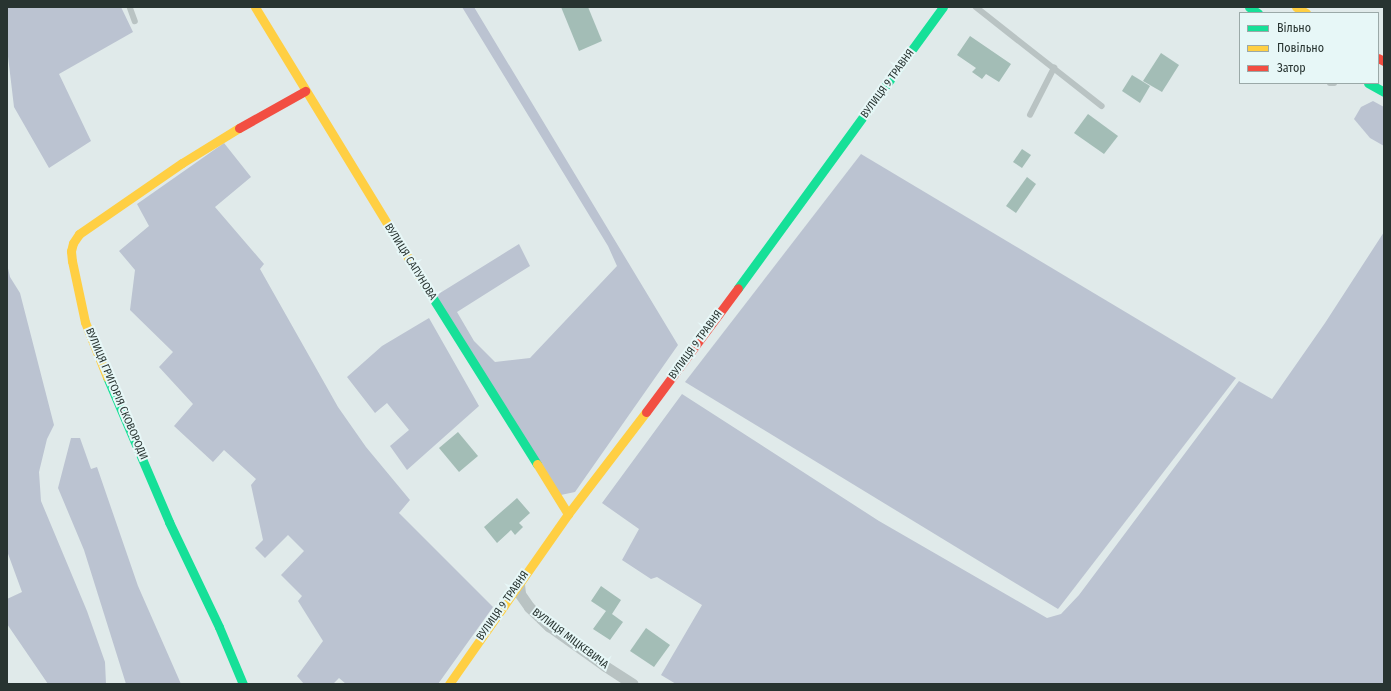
<!DOCTYPE html>
<meta charset="utf-8">
<style>
body{margin:0}
#map{position:relative;width:1391px;height:691px;overflow:hidden;background:#e0eaea;font-family:"Fira Sans Condensed",sans-serif}
div>[style]{position:absolute}
[style*='--x']{left:calc(var(--x)*1px);top:calc(var(--y)*1px);width:calc(var(--w)*1px);rotate:calc(var(--a)*1deg)}
.green>*{inset:0;background:#bbc3d1}
.building>*{inset:0;background:#a3bdb6}
.lane>*{height:5.5px;margin:-2.75px;padding:0 2.75px;transform-origin:2.75px;border-radius:2.75px;background:#b9c3c3}
.street>*{height:11px;margin:-5.5px;padding:0 5.5px;transform-origin:5.5px;border-radius:5.5px;background:#b9c3c3}
.fast>*{height:9px;margin:-4.5px;padding:0 4.5px;transform-origin:4.5px;border-radius:4.5px;background:#16e098}
.slow>*{height:9px;margin:-4.5px;padding:0 4.5px;transform-origin:4.5px;border-radius:4.5px;background:#ffcf43}
.jam>*{height:9px;margin:-4.5px;padding:0 4.5px;transform-origin:4.5px;border-radius:4.5px;background:#f24e42}
span{translate:-50% -50%;white-space:nowrap;text-align:center;line-height:1.15;-webkit-text-stroke:4px #e7f7f7;paint-order:stroke}
.street-label{font-size:11px;color:#283431}
.frame{position:absolute;inset:0;border:8px solid #283431;pointer-events:none}
.legend{position:absolute;left:1239px;top:12px;width:140px;height:72px;box-sizing:border-box;background:#e7f7f7;border:1px solid #9ba9a8;margin:0;padding:5px 7px;list-style:none;font-size:12px;color:#283431}
.legend li{display:flex;align-items:center;gap:8px;height:20px}
.legend b{width:20px;border:1px solid #9ba9a8}
</style>
<div id="map">
<div class="green">
<i style="clip-path:polygon(7px 7px,121px 7px,133px 32px,59px 74px,91px 141px,49px 168px,14px 107px,7px 48px)"></i>
<i style="clip-path:polygon(462px 7px,474px 7px,678px 345px,575px 492px,556px 496px,432px 298px,519px 244px,530px 266px,457px 312px,474px 341px,495px 362px,530px 358px,617px 266px,608px 246px)"></i>
<i style="clip-path:polygon(1373px 101px,1384px 107px,1384px 146px,1370px 138px,1354px 119px,1361px 107px)"></i>
<i style="clip-path:polygon(224px 143px,251px 177px,215px 207px,264px 264px,260px 269px,338px 407px,366px 447px,410px 500px,399px 513px,493px 607px,438px 684px,346px 684px,339px 678px,333px 684px,304px 684px,297px 676px,323px 641px,298px 601px,302px 596px,281px 575px,304px 551px,288px 535px,265px 558px,255px 548px,263px 540px,251px 485px,256px 479px,224px 450px,213px 462px,174px 426px,193px 404px,159px 367px,173px 352px,130px 310px,135px 270px,119px 251px,149px 226px,137px 204px)"></i>
<i style="clip-path:polygon(861px 154px,1236px 378px,1058px 609px,685px 382px)"></i>
<i style="clip-path:polygon(1384px 232px,1384px 684px,676px 684px,661px 675px,702px 605px,657px 577px,651px 579px,622px 560px,639px 529px,602px 503px,682px 394px,879px 521px,1047px 618px,1061px 614px,1079px 595px,1239px 381px,1272px 399px,1325px 323px)"></i>
<i style="clip-path:polygon(7px 264px,10px 277px,20px 293px,54px 425px,47px 439px,39px 472px,41px 501px,87px 611px,105px 662px,106px 684px,48px 684px,7px 624px,7px 599px,22px 592px,7px 551px)"></i>
<i style="clip-path:polygon(429px 318px,479px 406px,407px 470px,390px 446px,409px 430px,387px 403px,375px 413px,347px 377px,382px 346px)"></i>
<i style="clip-path:polygon(71px 438px,80px 438px,91px 469px,97px 467px,138px 586px,181px 684px,126px 684px,84px 550px,58px 488px)"></i>
</div>
<div class="building">
<i style="clip-path:polygon(561px 7px,588px 7px,602px 41px,579px 51px)"></i>
<i style="clip-path:polygon(970px 36px,1011px 64px,999px 82px,986px 74px,982px 79px,972px 72px,976px 68px,957px 55px)"></i>
<i style="clip-path:polygon(1161px 53px,1179px 65px,1162px 92px,1143px 81px)"></i>
<i style="clip-path:polygon(1132px 75px,1150px 86px,1140px 103px,1122px 91px)"></i>
<i style="clip-path:polygon(1088px 114px,1118px 136px,1104px 154px,1074px 133px)"></i>
<i style="clip-path:polygon(1022px 149px,1031px 155px,1022px 168px,1013px 162px)"></i>
<i style="clip-path:polygon(1027px 177px,1036px 184px,1016px 213px,1006px 206px)"></i>
<i style="clip-path:polygon(458px 432px,478px 456px,459px 472px,439px 448px)"></i>
<i style="clip-path:polygon(517px 498px,530px 513px,519px 523px,523px 527px,515px 535px,511px 530px,497px 543px,484px 527px)"></i>
<i style="clip-path:polygon(601px 586px,621px 600px,612px 614px,623px 622px,610px 640px,593px 629px,606px 611px,591px 601px)"></i>
<i style="clip-path:polygon(646px 628px,670px 645px,654px 667px,630px 651px)"></i>
</div>
<div class="lane">
<i style="--x:130;--y:7;--w:15;--a:70"></i>
<i style="--x:976;--y:7;--w:160;--a:38.2"></i>
<i style="--x:1330;--y:83;--w:4;--a:0"></i>
<i style="--x:1030;--y:115;--w:53;--a:-62.9"></i>
</div>
<div class="street">
<i style="--x:519;--y:584;--w:10;--a:84"></i>
<i style="--x:520;--y:594;--w:16;--a:55"></i>
<i style="--x:529;--y:607;--w:28;--a:44"></i>
<i style="--x:549;--y:626;--w:69;--a:35.5"></i>
<i style="--x:605;--y:666;--w:33;--a:33"></i>
</div>
<div class="fast">
<i style="--x:1249;--y:7;--w:11;--a:34"></i>
<i style="--x:1368;--y:83;--w:18;--a:29"></i>
<i style="--x:424;--y:284;--w:213;--a:57.9"></i>
<i style="--x:738;--y:288;--w:348;--a:-53.9"></i>
<i style="--x:107;--y:377;--w:158;--a:66.8"></i>
<i style="--x:169;--y:522;--w:116;--a:64.5"></i>
<i style="--x:219;--y:627;--w:62;--a:67.2"></i>
</div>
<div class="slow">
<i style="--x:255;--y:7;--w:324;--a:58.6"></i>
<i style="--x:1296;--y:7;--w:12;--a:31"></i>
<i style="--x:107;--y:377;--w:59;--a:-111.8"></i>
<i style="--x:85;--y:322;--w:62;--a:-102"></i>
<i style="--x:72;--y:261;--w:10;--a:-96"></i>
<i style="--x:71;--y:251;--w:8;--a:-76"></i>
<i style="--x:73;--y:243;--w:11;--a:-56"></i>
<i style="--x:79;--y:234;--w:125;--a:-34.6"></i>
<i style="--x:182;--y:163;--w:67;--a:-31.6"></i>
<i style="--x:537;--y:464;--w:59;--a:58.2"></i>
<i style="--x:449;--y:684;--w:208;--a:-55"></i>
<i style="--x:568;--y:514;--w:128;--a:-52.6"></i>
</div>
<div class="jam">
<i style="--x:1378;--y:58;--w:7;--a:27"></i>
<i style="--x:239;--y:128;--w:76;--a:-29.3"></i>
<i style="--x:646;--y:412;--w:154;--a:-53.4"></i>
</div>
<div class="street-label">
<span style="left:888px;top:84px;rotate:-54deg">ВУЛИЦЯ 9 ТРАВНЯ</span>
<span style="left:410px;top:262px;rotate:58deg">ВУЛИЦЯ САПУНОВА</span>
<span style="left:696px;top:345px;rotate:-54deg">ВУЛИЦЯ 9 ТРАВНЯ</span>
<span style="left:116px;top:394px;rotate:67deg">ВУЛИЦЯ ГРИГОРІЯ СКОВОРОДИ</span>
<span style="left:503px;top:606px;rotate:-55deg">ВУЛИЦЯ 9 ТРАВНЯ</span>
<span style="left:570px;top:639px;rotate:37deg">ВУЛИЦЯ МІЦКЕВИЧА</span>
</div>
<div class="frame"></div>
<ul class="legend">
<li><b style="height:5px;background:#16e098"></b>Вільно</li>
<li><b style="height:5px;background:#ffcf43"></b>Повільно</li>
<li><b style="height:5px;background:#f24e42"></b>Затор</li>
</ul>
</div>
